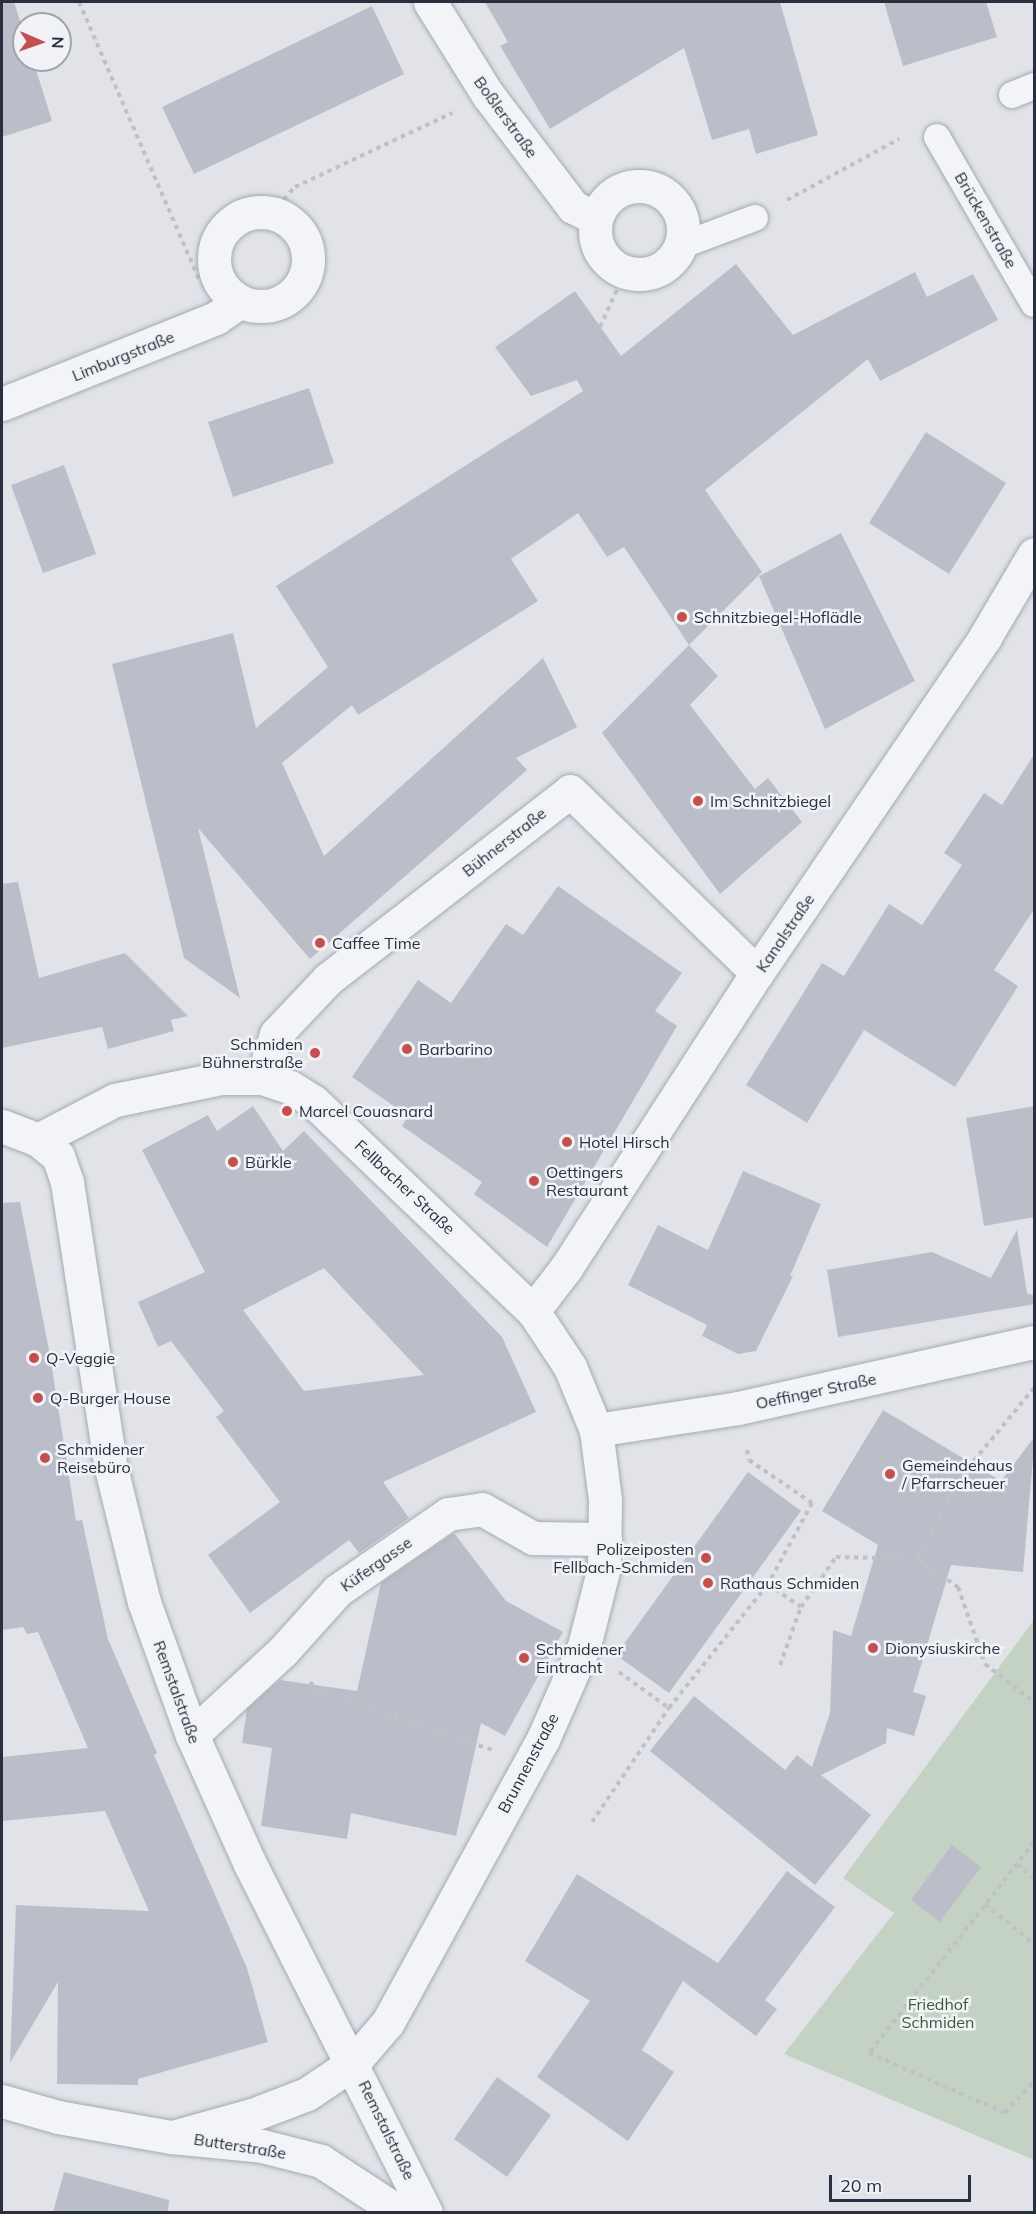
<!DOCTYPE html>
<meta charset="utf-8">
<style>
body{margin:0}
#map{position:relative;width:1036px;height:2214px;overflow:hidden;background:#e1e3e9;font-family:Mulish,sans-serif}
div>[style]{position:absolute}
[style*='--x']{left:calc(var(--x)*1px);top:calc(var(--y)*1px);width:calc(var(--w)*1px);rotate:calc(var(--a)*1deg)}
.green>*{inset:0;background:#c4d2c3}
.building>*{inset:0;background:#bbbec8}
.path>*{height:4px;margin-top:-2px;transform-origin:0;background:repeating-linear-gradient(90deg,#bfc1c7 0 4.5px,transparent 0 9px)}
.roads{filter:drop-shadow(0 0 2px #a6a9b3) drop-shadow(0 0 2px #a6a9b3)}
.service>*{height:26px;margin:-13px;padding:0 13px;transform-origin:13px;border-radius:13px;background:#f3f4f7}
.minor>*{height:33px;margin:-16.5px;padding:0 16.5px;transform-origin:16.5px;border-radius:16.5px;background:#f3f4f7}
.minor>.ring{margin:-16.5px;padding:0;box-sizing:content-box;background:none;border:33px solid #f3f4f7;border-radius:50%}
.tertiary>*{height:33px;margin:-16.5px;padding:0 16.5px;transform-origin:16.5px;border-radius:16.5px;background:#f3f4f7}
.dots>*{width:16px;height:16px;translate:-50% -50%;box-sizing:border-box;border:3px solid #f0f2f6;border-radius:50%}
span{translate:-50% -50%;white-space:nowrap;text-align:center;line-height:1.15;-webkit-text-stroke:5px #f0f2f6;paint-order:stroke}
.street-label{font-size:16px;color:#2a2f3f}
.poi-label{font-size:16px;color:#2a2f3f}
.left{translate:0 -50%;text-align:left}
.right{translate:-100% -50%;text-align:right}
.park-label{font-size:16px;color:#3a5a38}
.frame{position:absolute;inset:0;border:3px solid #2a2f3f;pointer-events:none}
.north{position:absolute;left:12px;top:12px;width:60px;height:60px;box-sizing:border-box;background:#f0f2f6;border:2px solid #a1a4ad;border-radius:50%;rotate:92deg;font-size:16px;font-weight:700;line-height:24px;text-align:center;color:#2a2f3f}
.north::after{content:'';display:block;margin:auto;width:21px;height:27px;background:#c54e4f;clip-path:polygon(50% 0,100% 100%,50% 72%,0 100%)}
.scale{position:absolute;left:829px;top:2175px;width:142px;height:27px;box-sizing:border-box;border:3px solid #2a2f3f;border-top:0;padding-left:8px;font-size:18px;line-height:21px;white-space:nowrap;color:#2a2f3f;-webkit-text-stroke:4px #f0f2f6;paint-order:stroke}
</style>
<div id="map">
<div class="green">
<i style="clip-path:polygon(1034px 1620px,1034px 2160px,784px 2054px,894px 1913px,843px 1878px)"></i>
</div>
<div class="building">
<i style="clip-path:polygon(2px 2px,14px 2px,24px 33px,24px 60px,33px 60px,52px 121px,2px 137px)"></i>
<i style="clip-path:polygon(485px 2px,780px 2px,818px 135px,756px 154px,749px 129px,712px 140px,684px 48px,550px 129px,500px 46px,508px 42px)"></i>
<i style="clip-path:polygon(884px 2px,986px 2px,997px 37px,903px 66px)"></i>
<i style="clip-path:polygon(372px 6px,404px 74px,194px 174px,162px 107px)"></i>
<i style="clip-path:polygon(736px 264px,793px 335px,915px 272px,927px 297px,973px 274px,998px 320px,880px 381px,868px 359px,705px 490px,762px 572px,689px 645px,624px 547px,607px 557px,578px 513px,511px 559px,538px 601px,358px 715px,352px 705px,282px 763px,324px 856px,543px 658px,577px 727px,516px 758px,527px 770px,310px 959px,198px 828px,240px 998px,184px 958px,112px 664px,233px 633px,256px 728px,328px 667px,276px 586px,583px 391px,577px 380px,531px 396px,495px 347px,575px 291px,621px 356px)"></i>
<i style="clip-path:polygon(309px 388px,334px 463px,233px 497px,208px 422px)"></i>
<i style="clip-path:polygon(926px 432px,1006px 483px,949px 574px,869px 523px)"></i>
<i style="clip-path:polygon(64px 465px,96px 554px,43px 573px,11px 485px)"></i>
<i style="clip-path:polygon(841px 533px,915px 681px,825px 729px,759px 576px)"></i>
<i style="clip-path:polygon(689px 645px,718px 676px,690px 705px,755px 789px,768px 778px,802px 822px,720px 894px,602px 733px)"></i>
<i style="clip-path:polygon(1035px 753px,1035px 908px,994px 970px,1018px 986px,955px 1087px,864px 1030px,807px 1123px,746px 1085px,822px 963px,844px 976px,889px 904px,922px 925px,962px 865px,944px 853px,984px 793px,1002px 805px)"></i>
<i style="clip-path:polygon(18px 882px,39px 978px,125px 953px,188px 1016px,171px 1020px,174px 1031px,108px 1049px,102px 1027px,2px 1048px,2px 884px)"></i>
<i style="clip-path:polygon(558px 886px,682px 973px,655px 1011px,677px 1026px,547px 1247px,474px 1194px,482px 1182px,402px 1126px,408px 1116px,352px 1077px,418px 980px,451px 1003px,506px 924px,523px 935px)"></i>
<i style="clip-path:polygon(evenodd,253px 1106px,283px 1151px,304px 1131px,502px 1337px,536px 1412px,383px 1482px,409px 1518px,359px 1553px,349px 1540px,250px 1613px,208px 1555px,280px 1502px,216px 1417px,224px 1411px,171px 1341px,158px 1347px,138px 1302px,205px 1272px,142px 1150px,208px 1115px,217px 1131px,253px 1106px,324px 1268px,346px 1292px,424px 1375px,304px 1391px,243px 1310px,324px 1268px)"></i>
<i style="clip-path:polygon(1035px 1106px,1035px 1217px,984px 1226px,966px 1118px)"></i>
<i style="clip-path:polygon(743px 1171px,821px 1204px,790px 1276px,793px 1276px,756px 1351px,738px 1354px,702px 1336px,707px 1325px,628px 1285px,658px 1225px,708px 1250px)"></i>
<i style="clip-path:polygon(20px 1202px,50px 1355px,76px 1521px,82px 1520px,108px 1639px,157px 1753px,154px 1755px,247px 1968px,268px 2042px,138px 2079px,138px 2085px,57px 2084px,58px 1982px,10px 2063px,16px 1905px,149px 1911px,105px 1811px,2px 1821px,2px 1757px,88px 1748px,38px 1632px,27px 1634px,23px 1627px,2px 1630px,2px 1203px)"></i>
<i style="clip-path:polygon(1017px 1230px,1027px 1293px,1035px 1296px,1035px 1304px,838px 1337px,827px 1270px,932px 1252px,991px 1278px)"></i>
<i style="clip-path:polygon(883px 1410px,1001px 1481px,1035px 1436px,1023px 1572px,951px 1565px,913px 1692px,926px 1696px,914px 1736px,887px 1728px,886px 1743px,821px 1775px,871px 1815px,815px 1885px,650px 1751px,694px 1696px,785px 1770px,797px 1755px,812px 1767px,830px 1713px,833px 1630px,851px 1636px,878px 1545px,822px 1511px)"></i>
<i style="clip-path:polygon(748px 1472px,801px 1511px,669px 1693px,616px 1655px)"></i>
<i style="clip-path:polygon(454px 1533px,506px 1601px,563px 1632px,505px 1736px,481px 1723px,456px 1836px,351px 1813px,347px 1839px,261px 1826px,272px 1748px,242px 1743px,247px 1709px,280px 1680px,357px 1691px,381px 1583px)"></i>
<i style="clip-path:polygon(952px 1845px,981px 1867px,940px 1922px,911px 1900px)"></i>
<i style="clip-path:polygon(787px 1871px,835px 1907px,765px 2000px,777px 2009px,756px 2036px,683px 1981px,642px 2050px,674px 2072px,628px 2141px,537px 2077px,590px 2001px,525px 1961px,577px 1874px,718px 1963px)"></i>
<i style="clip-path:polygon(497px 2077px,551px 2115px,507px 2177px,454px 2139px)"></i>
<i style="clip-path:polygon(64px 2172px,169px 2200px,168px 2212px,53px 2212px)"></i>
</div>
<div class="path">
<i style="--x:79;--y:2;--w:302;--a:66.6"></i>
<i style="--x:787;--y:200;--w:128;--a:-28.6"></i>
<i style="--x:272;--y:213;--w:35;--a:-49"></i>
<i style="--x:295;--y:187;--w:174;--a:-25.2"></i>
<i style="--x:600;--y:327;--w:60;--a:-65.6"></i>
<i style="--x:1034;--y:1388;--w:113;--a:129.6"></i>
<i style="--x:962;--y:1475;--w:95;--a:117.6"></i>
<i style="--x:918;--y:1559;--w:49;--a:35"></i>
<i style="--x:958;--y:1587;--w:82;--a:70.7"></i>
<i style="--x:985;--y:1664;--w:62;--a:37.8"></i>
<i style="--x:747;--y:1450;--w:10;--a:79"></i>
<i style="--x:749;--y:1460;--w:76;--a:34.3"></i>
<i style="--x:812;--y:1503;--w:92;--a:118.5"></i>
<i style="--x:780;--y:1665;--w:62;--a:-70.1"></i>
<i style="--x:619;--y:1672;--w:62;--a:35.8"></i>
<i style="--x:310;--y:1682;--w:11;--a:49"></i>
<i style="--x:317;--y:1690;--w:185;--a:18.9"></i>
<i style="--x:592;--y:1822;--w:138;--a:-56"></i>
<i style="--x:669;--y:1708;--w:159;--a:-51.4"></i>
<i style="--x:768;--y:1584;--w:40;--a:34.9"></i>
<i style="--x:801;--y:1607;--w:61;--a:-55"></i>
<i style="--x:836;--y:1557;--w:82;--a:1.4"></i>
<i style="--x:1034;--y:1842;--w:268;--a:128"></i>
<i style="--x:869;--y:2053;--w:149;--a:23.8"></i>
<i style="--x:1005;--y:2113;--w:43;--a:-47.8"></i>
<i style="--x:1017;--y:1864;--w:22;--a:39"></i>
<i style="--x:985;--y:1904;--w:63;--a:39.2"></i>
</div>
<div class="roads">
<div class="service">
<i style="--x:1012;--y:95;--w:24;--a:-22"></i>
<i style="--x:937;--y:137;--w:193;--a:59.9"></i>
<i style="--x:680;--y:246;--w:80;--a:-20.5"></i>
</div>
<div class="minor">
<i style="--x:430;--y:2;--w:110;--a:58.1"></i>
<i style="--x:488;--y:95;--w:141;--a:52.8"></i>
<i style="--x:573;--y:207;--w:25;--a:26"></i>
<i class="ring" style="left:595px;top:186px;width:55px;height:55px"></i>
<i class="ring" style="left:214px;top:212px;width:61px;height:61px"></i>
<i style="--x:2;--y:404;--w:231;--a:-21.9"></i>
<i style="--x:216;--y:318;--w:29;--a:-35"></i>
<i style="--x:262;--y:1078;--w:46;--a:-72.3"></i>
<i style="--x:276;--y:1034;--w:76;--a:-46.6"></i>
<i style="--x:328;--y:979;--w:306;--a:-37.8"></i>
<i style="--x:570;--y:791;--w:261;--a:44.2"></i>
<i style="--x:533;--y:1311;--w:54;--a:-52.5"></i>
<i style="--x:566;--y:1268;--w:351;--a:-57.1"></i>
<i style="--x:757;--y:973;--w:406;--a:-55.8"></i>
<i style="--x:985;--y:637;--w:96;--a:-59.4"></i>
<i style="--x:192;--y:1735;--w:124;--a:-42.7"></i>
<i style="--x:283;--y:1651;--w:82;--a:-48"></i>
<i style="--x:338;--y:1590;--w:134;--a:-34.6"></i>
<i style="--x:448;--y:1514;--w:34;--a:-8"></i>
<i style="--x:482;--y:1509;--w:59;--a:29.6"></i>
<i style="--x:533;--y:1538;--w:72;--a:0.8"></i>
</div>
<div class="tertiary">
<i style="--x:2;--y:1126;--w:39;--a:21"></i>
<i style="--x:38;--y:1140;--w:26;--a:39"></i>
<i style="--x:58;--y:1156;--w:28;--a:71"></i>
<i style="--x:67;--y:1182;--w:289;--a:81.3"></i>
<i style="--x:111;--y:1468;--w:138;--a:76.2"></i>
<i style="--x:144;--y:1602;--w:141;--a:70.2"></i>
<i style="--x:192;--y:1735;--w:141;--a:65.8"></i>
<i style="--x:250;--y:1864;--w:390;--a:63.2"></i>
<i style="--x:38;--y:1140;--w:87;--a:-27.5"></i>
<i style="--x:115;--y:1100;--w:108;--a:-11.7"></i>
<i style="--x:221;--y:1078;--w:41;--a:0"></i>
<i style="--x:262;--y:1078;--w:29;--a:18"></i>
<i style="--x:290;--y:1087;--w:28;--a:32"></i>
<i style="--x:314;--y:1102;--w:303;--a:43.7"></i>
<i style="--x:533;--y:1311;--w:67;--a:56.5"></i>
<i style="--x:570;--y:1367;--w:68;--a:67.6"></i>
<i style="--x:596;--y:1430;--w:70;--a:82.6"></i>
<i style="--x:605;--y:1499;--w:68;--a:90.8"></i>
<i style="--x:604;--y:1567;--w:81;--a:104.2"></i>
<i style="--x:584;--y:1646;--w:102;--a:113.8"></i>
<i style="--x:543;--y:1739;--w:323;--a:118.7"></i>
<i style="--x:388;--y:2022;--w:54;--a:130.5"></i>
<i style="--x:353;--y:2063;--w:55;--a:146"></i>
<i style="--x:307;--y:2094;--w:59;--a:159.1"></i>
<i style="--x:252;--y:2115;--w:83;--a:164.6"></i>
<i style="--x:596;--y:1430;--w:144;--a:-8.8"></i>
<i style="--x:738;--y:1408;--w:303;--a:-12.6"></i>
<i style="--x:2;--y:2101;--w:58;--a:15.9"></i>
<i style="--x:58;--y:2117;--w:116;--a:10"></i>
<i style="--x:172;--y:2137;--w:90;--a:5.7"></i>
<i style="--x:262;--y:2146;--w:61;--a:14.3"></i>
<i style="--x:321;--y:2161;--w:93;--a:33.2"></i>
</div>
</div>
<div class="dots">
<i style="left:682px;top:617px;background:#c54e4f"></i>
<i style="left:698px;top:801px;background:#c54e4f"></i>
<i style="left:320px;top:943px;background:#c54e4f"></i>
<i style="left:407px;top:1049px;background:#c54e4f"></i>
<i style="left:315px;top:1053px;background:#c54e4f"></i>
<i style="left:287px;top:1111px;background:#c54e4f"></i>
<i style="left:567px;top:1142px;background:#c54e4f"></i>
<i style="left:233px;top:1162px;background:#c54e4f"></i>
<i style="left:534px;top:1181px;background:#c54e4f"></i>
<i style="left:34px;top:1358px;background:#c54e4f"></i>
<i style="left:38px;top:1398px;background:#c54e4f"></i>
<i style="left:45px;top:1458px;background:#c54e4f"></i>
<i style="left:890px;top:1474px;background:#c54e4f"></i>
<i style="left:706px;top:1558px;background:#c54e4f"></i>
<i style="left:708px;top:1583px;background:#c54e4f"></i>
<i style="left:873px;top:1648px;background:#c54e4f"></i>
<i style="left:524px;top:1658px;background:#c54e4f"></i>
</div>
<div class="street-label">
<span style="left:506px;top:117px;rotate:54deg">Boßlerstraße</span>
<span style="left:986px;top:220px;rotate:60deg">Brückenstraße</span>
<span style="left:123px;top:356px;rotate:-22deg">Limburgstraße</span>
<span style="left:504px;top:842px;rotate:-38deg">Bühnerstraße</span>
<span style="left:785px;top:933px;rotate:-56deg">Kanalstraße</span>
<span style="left:405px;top:1187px;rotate:43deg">Fellbacher Straße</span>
<span style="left:816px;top:1391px;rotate:-12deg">Oeffinger Straße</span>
<span style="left:376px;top:1564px;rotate:-35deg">Küfergasse</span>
<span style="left:177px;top:1692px;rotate:70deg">Remstalstraße</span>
<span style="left:528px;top:1763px;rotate:-62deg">Brunnenstraße</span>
<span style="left:387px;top:2130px;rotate:64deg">Remstalstraße</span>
<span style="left:240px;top:2146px;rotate:9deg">Butterstraße</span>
</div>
<div class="poi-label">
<span class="left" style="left:694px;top:617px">Schnitzbiegel-Hoflädle</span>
<span class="left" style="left:710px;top:801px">Im Schnitzbiegel</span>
<span class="left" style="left:332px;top:943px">Caffee Time</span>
<span class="right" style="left:303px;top:1053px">Schmiden<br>Bühnerstraße</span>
<span class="left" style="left:419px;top:1049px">Barbarino</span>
<span class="left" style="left:299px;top:1111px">Marcel Couasnard</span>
<span class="left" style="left:579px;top:1142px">Hotel Hirsch</span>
<span class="left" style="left:245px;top:1162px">Bürkle</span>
<span class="left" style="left:546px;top:1181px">Oettingers<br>Restaurant</span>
<span class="left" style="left:46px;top:1358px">Q-Veggie</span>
<span class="left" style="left:50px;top:1398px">Q-Burger House</span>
<span class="left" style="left:57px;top:1458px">Schmidener<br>Reisebüro</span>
<span class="left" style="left:902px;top:1474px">Gemeindehaus<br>/ Pfarrscheuer</span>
<span class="right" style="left:694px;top:1558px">Polizeiposten<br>Fellbach-Schmiden</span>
<span class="left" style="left:720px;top:1583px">Rathaus Schmiden</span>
<span class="left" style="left:885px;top:1648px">Dionysiuskirche</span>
<span class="left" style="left:536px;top:1658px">Schmidener<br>Eintracht</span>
</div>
<div class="park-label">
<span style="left:938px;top:2013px">Friedhof<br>Schmiden</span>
</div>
<div class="frame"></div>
<div class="north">N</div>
<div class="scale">20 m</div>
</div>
